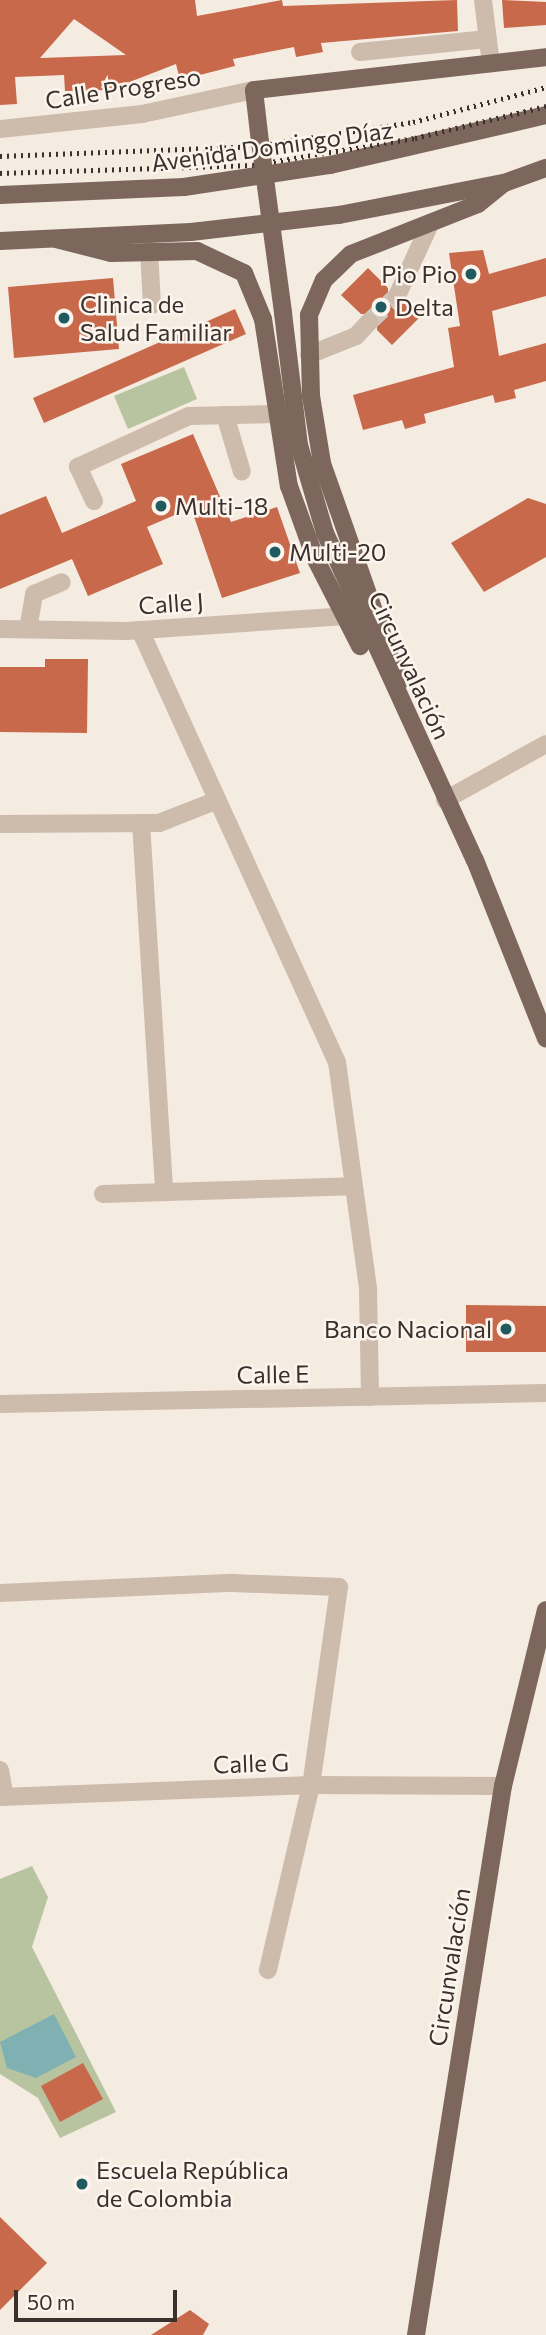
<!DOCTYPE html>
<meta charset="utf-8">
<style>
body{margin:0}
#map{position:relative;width:546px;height:2335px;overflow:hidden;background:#f4ebe1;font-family:Commissioner,sans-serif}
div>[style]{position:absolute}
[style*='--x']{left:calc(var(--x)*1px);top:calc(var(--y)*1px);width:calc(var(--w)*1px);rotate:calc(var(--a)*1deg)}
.green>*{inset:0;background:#b8c4a0}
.water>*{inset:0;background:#7fb0b2}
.building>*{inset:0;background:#c8694b}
.minor-tunnel>*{height:18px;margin-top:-9px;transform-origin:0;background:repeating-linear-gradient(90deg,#cfc6bd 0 18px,transparent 0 27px)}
.minor>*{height:18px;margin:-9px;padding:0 9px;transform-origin:9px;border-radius:9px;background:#cdbbac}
.major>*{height:18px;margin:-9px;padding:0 9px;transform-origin:9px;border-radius:9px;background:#7d675c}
.rail>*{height:5px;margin-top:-2.5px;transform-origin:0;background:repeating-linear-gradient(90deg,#3b302b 0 2px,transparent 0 7px)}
.major-bridge>*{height:18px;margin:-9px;padding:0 9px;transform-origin:9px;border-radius:9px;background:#7d675c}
.dots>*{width:19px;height:19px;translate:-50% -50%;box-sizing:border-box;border:4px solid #fbf5ee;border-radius:50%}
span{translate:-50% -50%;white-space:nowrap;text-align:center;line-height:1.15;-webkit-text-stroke:5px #fbf5ee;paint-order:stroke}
.street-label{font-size:24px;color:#3b302b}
.poi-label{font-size:24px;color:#3b302b}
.right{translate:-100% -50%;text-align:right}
.left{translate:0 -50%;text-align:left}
.scale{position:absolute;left:14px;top:2290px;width:163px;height:32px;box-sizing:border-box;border:4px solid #3b302b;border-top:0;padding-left:9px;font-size:21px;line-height:24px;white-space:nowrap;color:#3b302b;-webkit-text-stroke:5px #fbf5ee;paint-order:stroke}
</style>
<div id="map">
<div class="green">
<i style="clip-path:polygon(184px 367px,197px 399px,128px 429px,114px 396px)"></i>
<i style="clip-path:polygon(32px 1866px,48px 1897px,32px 1947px,116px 2112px,60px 2138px,38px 2098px,0 2074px,0 1879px)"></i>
</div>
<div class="water">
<i style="clip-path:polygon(54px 2014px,76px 2057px,36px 2078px,7px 2068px,0 2042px)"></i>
</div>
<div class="building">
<i style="clip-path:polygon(evenodd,0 0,195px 0,197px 16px,282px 0,283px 6px,457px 0,458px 31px,321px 43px,323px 52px,296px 57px,294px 47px,233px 59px,235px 66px,180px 80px,176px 64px,109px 90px,65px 91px,64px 75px,15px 77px,17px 104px,0 105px,0 0,74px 19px,126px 55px,40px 58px,74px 19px)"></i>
<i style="clip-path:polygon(502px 0,546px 2px,546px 25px,504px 28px)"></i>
<i style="clip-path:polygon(483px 250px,489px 274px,546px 258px,546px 296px,492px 311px,499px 356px,546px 343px,546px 381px,514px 390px,516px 398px,495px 403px,493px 395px,424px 414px,426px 423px,405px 429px,402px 420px,363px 430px,353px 395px,454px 367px,448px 328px,460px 326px,449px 253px)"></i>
<i style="clip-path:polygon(368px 268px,388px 288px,388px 303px,405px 304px,419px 318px,392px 345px,377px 330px,377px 314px,361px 314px,341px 295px)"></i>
<i style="clip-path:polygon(113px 278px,119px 349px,14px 358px,8px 287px)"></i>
<i style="clip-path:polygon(235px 309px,246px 334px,44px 423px,33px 398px)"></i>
<i style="clip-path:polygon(193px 434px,231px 522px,277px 507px,300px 573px,222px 598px,191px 508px,147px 527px,163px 564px,88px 596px,72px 559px,0 589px,0 515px,46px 496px,62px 533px,136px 501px,121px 464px)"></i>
<i style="clip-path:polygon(528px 498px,546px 504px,546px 557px,484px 592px,451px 543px)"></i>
<i style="clip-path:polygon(45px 659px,88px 659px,87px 733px,0 732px,0 667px,45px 667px)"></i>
<i style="clip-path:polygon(466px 1305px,546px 1306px,546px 1352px,466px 1352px)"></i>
<i style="clip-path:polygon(83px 2063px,103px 2099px,60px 2122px,41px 2086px)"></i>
<i style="clip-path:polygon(0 2217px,47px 2263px,0 2310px)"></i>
<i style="clip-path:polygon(190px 2310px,209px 2324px,203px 2335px,151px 2335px)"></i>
</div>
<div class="minor-tunnel">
<i style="--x:369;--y:322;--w:38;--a:-43"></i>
</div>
<div class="minor">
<i style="--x:483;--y:0;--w:64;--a:82.9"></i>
<i style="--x:360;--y:52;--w:128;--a:-5.8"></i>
<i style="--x:0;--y:129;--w:143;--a:-6"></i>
<i style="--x:142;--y:114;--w:115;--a:-12.1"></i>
<i style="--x:149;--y:250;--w:55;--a:86.9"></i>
<i style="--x:397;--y:296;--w:79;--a:-65.4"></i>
<i style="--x:309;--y:355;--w:51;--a:-22"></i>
<i style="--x:356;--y:336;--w:19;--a:-47"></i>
<i style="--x:225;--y:415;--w:59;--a:73.4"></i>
<i style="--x:94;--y:501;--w:38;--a:-115"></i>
<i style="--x:78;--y:467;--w:122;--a:-24.7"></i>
<i style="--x:189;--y:416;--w:85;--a:-1.3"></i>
<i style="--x:0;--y:629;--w:127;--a:0.9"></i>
<i style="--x:127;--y:631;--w:219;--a:-3.9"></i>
<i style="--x:28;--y:629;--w:36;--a:-80"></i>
<i style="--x:34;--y:594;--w:30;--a:-23"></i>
<i style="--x:140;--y:630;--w:475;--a:65.5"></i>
<i style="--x:337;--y:1062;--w:229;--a:82.2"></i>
<i style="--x:368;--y:1289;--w:108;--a:88.9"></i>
<i style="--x:445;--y:800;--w:115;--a:-29"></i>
<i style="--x:141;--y:823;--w:370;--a:86.4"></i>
<i style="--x:0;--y:824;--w:159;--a:-0.4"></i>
<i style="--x:159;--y:823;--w:60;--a:-21.4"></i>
<i style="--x:103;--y:1194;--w:250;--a:-1.8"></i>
<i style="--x:0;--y:1404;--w:546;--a:-1.15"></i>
<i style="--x:0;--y:1593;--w:233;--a:-2.5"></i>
<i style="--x:233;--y:1583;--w:106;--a:2.2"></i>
<i style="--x:339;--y:1587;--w:200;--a:98"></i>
<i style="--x:311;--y:1785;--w:190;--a:103.1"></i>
<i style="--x:0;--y:1770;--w:27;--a:80"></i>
<i style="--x:0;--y:1797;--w:311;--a:-2.2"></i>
<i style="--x:311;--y:1785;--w:192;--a:0.3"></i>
</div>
<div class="major">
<i style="--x:260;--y:142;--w:52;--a:-96.6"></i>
<i style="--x:254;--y:90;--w:294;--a:-6.4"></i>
<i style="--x:0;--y:195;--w:184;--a:-2.5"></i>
<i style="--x:184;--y:187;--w:148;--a:-8.6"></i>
<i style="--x:330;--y:165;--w:222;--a:-13"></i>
<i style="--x:56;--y:239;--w:57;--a:14.3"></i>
<i style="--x:111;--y:253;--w:86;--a:-1.3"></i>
<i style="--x:197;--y:251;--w:52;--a:25.1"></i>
<i style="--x:244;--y:273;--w:50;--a:67.6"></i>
<i style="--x:263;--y:319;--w:169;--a:81.2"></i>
<i style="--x:289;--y:486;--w:77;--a:70.1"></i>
<i style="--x:315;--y:558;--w:99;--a:62.9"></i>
<i style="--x:0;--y:241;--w:191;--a:-2.7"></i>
<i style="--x:191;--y:232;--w:149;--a:-6.6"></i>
<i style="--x:339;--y:215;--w:168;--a:-11"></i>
<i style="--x:504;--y:183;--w:45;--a:-19.7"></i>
<i style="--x:283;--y:313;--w:133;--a:83.1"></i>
<i style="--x:299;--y:445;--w:92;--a:73.5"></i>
<i style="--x:325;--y:533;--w:360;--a:65.4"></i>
<i style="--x:475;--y:860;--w:192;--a:68.3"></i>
<i style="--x:399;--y:682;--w:232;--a:-109.4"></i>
<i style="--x:322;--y:463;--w:68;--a:-99.3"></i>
<i style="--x:311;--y:396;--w:81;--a:-91.4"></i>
<i style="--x:309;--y:315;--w:38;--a:-67"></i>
<i style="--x:324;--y:280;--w:37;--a:-44"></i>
<i style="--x:351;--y:254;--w:136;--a:-21.5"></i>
<i style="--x:478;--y:204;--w:33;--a:-39"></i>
<i style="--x:416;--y:2335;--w:556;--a:-81"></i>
<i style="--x:503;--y:1786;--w:181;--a:-76.3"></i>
</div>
<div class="rail">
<i style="--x:0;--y:156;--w:256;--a:-2.2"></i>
<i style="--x:256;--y:146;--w:159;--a:-8.7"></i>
<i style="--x:413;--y:122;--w:138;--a:-14.7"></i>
<i style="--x:0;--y:173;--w:253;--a:-1.8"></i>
<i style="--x:253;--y:165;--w:164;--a:-9.5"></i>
<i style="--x:415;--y:138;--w:135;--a:-13.7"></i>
</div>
<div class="major-bridge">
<i style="--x:260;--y:142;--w:173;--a:82.3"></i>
</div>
<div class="dots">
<i style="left:471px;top:274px;background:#1f5a5e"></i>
<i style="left:381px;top:307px;background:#1f5a5e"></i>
<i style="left:64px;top:318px;background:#1f5a5e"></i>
<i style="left:161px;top:506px;background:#1f5a5e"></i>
<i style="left:275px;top:552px;background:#1f5a5e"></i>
<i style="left:506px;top:1329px;background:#1f5a5e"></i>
<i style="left:82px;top:2184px;background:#1f5a5e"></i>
</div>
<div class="street-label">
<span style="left:123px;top:88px;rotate:-9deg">Calle Progreso</span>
<span style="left:272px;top:146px;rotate:-8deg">Avenida Domingo Díaz</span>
<span style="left:171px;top:603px;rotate:-4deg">Calle J</span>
<span style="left:410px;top:665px;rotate:65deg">Circunvalación</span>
<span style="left:273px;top:1374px;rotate:-1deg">Calle E</span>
<span style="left:251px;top:1763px;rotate:-2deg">Calle G</span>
<span style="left:449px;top:1967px;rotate:-81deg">Circunvalación</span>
</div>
<div class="poi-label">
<span class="right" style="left:457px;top:274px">Pio Pio</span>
<span class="left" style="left:80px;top:318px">Clinica de<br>Salud Familiar</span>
<span class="left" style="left:395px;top:307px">Delta</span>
<span class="left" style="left:175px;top:506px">Multi-18</span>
<span class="left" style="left:289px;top:552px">Multi-20</span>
<span class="right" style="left:492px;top:1329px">Banco Nacional</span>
<span class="left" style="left:96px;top:2184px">Escuela República<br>de Colombia</span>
</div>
<div class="scale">50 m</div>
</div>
